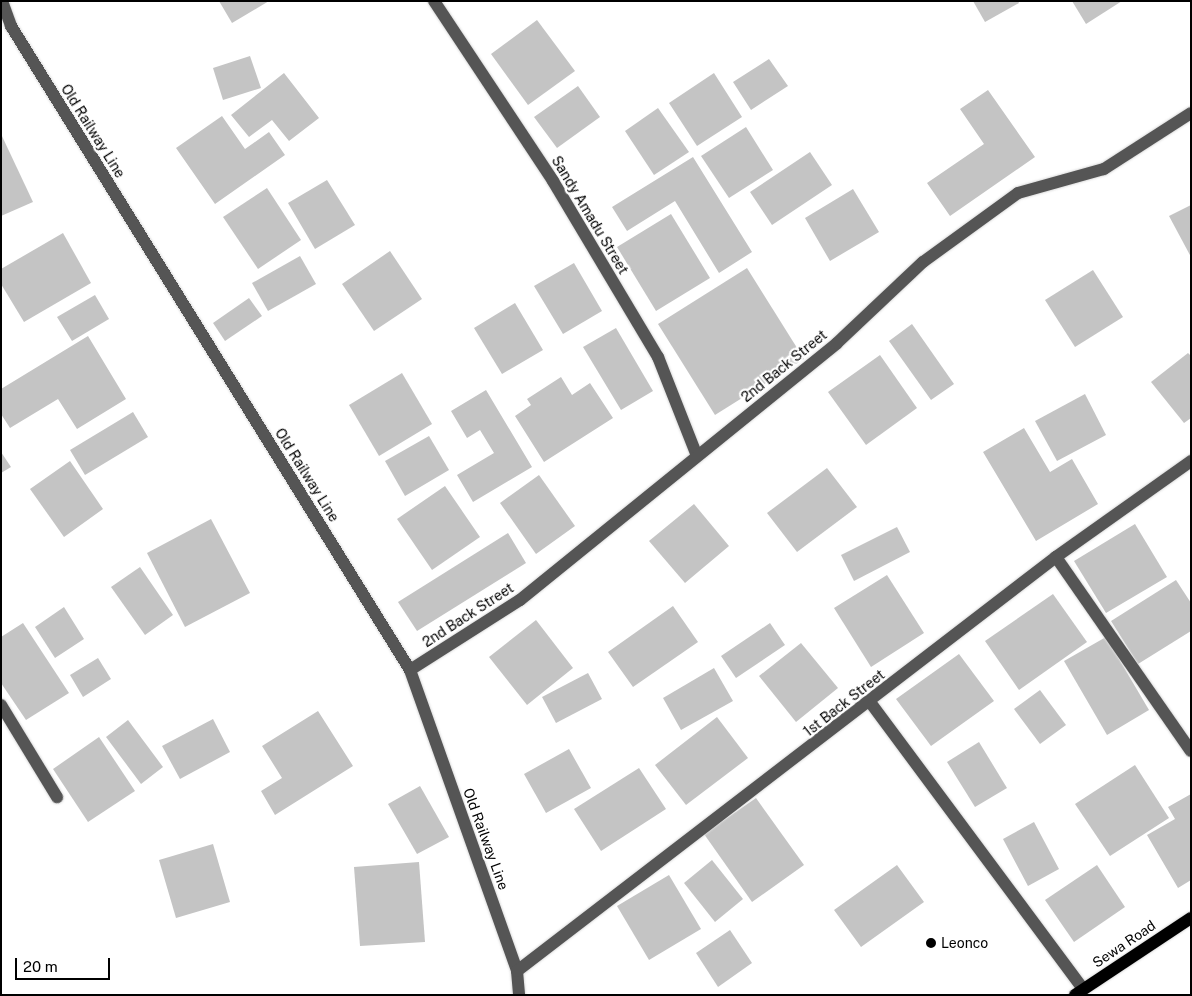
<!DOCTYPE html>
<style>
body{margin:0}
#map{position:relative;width:1192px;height:996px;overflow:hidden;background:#fff;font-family:"Public Sans",sans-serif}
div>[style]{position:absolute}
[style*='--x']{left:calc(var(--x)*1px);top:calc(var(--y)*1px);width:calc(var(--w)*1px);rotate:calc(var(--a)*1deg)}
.building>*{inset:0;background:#c4c4c4}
.roads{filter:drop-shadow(0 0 1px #dbdbdb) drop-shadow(0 0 1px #dbdbdb)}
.minor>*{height:12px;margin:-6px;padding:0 6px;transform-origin:6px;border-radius:6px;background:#555}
.major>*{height:12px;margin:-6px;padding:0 6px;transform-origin:6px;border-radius:6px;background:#000}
.dots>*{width:14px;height:14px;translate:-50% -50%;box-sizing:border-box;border:2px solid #fff;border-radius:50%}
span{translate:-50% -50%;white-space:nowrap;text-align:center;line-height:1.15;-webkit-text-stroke:4.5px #fff;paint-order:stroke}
.street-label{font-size:14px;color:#000}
.poi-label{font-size:14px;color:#000}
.left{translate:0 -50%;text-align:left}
.frame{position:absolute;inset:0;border:2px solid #000;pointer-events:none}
.scale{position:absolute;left:15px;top:958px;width:95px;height:22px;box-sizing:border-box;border:2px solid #000;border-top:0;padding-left:6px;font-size:15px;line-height:18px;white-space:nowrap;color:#000;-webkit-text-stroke:4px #fff;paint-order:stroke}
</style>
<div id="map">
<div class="building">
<i style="clip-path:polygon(219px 1px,269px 1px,232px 23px)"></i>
<i style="clip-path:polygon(973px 1px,1018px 1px,1019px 3px,985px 22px)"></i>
<i style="clip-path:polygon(1072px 1px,1122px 1px,1086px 24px)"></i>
<i style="clip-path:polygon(537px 20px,575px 71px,528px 105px,491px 54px)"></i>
<i style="clip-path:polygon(250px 56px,261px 88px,223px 100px,213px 68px)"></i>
<i style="clip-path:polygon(769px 59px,788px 86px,751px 110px,733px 82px)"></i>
<i style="clip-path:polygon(284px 73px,319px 118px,289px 141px,272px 120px,249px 137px,231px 115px)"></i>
<i style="clip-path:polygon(714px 73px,742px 117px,697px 146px,669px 103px)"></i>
<i style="clip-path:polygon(578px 86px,600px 117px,557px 148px,534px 117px)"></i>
<i style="clip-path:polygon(988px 90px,1035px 157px,950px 216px,927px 183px,984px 144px,960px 109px)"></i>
<i style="clip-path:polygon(658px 108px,689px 152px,654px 175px,625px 131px)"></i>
<i style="clip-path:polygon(222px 116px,245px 149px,269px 132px,285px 155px,215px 204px,176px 148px)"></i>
<i style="clip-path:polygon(746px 127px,773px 170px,729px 198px,701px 156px)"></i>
<i style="clip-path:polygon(1px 134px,33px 202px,1px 216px)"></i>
<i style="clip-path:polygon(810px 152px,832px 185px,772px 225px,750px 192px)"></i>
<i style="clip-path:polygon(693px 157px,752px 252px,719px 273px,675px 201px,627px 231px,612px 207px)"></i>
<i style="clip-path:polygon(327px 180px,355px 225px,315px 249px,288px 203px)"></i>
<i style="clip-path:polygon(267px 188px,301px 240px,258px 269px,223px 217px)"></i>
<i style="clip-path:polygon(853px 189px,879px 232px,830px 261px,805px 218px)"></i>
<i style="clip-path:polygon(1191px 205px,1191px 257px,1169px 216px)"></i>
<i style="clip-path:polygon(671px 214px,710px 278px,656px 311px,617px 247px)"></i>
<i style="clip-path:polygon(63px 233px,91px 283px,24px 322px,1px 284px,1px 269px)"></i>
<i style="clip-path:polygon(390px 251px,422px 299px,374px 331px,342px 284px)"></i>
<i style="clip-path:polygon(300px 256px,316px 284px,268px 311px,252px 283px)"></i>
<i style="clip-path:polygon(574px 263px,602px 311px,563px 334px,534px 286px)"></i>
<i style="clip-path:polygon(747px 268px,804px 359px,715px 415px,658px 324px)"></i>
<i style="clip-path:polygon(1093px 270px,1123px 317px,1075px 347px,1045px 300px)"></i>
<i style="clip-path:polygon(95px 295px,109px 319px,72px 341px,57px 317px)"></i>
<i style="clip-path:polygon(249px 298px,262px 316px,225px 341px,213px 323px)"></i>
<i style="clip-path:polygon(515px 303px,543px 350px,502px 374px,474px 328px)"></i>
<i style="clip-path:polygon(912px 324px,954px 384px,931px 400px,889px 341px)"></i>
<i style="clip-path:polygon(616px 328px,653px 391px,621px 410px,583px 347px)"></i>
<i style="clip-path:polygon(88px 336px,126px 399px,77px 429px,58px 399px,10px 428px,1px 414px,1px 389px)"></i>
<i style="clip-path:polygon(1188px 353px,1191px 356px,1191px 418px,1184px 423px,1151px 382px)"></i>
<i style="clip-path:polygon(880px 355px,917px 408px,866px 445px,828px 392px)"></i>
<i style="clip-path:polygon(402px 373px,432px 424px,379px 456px,349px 405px)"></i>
<i style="clip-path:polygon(561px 377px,572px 395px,590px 383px,613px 418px,544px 462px,515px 416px,531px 405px,527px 399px)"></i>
<i style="clip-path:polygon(486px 390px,532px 467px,473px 502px,457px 475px,494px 453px,480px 430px,467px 438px,451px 411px)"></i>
<i style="clip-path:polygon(1085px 394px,1106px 435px,1057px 461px,1035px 421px)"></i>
<i style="clip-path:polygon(133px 412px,148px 437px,85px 475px,70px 450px)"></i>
<i style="clip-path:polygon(1024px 428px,1050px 472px,1072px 459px,1098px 504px,1036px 541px,983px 452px)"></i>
<i style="clip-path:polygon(429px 436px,449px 470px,405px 496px,385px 461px)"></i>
<i style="clip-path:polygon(1px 452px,11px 467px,1px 473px)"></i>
<i style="clip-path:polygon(70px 461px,103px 509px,64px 537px,30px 489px)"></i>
<i style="clip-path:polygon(827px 468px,857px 507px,797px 552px,767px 513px)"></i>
<i style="clip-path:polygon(539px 475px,575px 526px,536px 554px,500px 503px)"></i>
<i style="clip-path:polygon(445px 486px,480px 537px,432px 570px,397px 519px)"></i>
<i style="clip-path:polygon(694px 504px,729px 546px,685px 583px,649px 541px)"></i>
<i style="clip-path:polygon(211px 519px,250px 593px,185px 627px,147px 553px)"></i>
<i style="clip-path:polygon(1135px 524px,1167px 577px,1106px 613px,1074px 561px)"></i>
<i style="clip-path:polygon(897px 527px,910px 552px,854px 581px,841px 555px)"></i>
<i style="clip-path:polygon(508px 533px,526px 563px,417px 631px,398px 602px)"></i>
<i style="clip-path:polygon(140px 567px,173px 615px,145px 635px,111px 587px)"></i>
<i style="clip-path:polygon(887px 575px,924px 633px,871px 667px,834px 608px)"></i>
<i style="clip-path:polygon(1176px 580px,1191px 603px,1191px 631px,1138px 664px,1111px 621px)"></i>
<i style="clip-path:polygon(1053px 594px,1087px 642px,1019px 690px,985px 641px)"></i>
<i style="clip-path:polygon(673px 606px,698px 642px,633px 687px,608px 652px)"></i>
<i style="clip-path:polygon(64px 607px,84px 639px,55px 658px,35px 627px)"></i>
<i style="clip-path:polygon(536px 620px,573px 668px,527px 705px,489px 657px)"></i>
<i style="clip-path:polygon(23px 623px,69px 693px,26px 720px,1px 683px,1px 637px)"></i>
<i style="clip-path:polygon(770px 623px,785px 645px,736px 678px,721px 656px)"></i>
<i style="clip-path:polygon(1106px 637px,1149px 710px,1107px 735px,1064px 661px)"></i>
<i style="clip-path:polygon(801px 643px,838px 688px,796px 722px,759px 676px)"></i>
<i style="clip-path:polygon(959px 654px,994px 701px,931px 746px,896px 699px)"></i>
<i style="clip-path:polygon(98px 658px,111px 679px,83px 697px,70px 675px)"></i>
<i style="clip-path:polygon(714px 668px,733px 701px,681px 730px,663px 698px)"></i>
<i style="clip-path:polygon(588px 673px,602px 699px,556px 723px,542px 697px)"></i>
<i style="clip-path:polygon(1040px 690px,1066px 725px,1040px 744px,1014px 709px)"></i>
<i style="clip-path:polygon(318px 711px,353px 766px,275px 815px,261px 791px,282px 778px,262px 746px)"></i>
<i style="clip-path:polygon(717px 717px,748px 758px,686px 805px,655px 765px)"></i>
<i style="clip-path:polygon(213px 719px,230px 752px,180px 779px,162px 746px)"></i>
<i style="clip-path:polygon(128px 720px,163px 767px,141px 784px,106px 737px)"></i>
<i style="clip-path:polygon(99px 737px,135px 791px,88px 822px,53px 769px)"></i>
<i style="clip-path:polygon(979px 742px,1007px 788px,975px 807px,947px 762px)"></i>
<i style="clip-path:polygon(569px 749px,591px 788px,546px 813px,524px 774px)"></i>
<i style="clip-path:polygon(1135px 765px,1169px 818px,1110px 856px,1075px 804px)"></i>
<i style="clip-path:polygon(639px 768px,666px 809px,601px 851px,574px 809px)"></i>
<i style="clip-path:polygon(420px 786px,449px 837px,417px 854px,388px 804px)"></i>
<i style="clip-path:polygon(1191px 794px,1191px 880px,1178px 888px,1147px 835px,1175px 819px,1168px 807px)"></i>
<i style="clip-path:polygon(756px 798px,804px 865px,752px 902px,704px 834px)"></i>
<i style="clip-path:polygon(1034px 822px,1059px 869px,1028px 886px,1003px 839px)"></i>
<i style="clip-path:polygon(213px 844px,230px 902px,176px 918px,159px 860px)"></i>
<i style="clip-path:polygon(712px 860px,743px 899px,715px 922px,684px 883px)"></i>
<i style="clip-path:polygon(419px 862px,425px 942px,360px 946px,354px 867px)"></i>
<i style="clip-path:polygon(897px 865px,924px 902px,861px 947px,834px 910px)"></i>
<i style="clip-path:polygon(1097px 865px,1125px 907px,1074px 942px,1045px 900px)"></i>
<i style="clip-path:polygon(669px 875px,701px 929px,649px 960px,617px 906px)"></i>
<i style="clip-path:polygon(730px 930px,752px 963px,718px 987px,696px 953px)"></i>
</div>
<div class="roads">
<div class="minor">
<i style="--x:2;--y:1;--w:27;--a:70"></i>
<i style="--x:11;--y:26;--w:758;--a:58.22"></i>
<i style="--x:410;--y:670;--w:319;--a:70.4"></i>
<i style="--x:517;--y:971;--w:24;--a:85"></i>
<i style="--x:434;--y:1;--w:216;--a:56.5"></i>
<i style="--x:553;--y:181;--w:205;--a:59.2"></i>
<i style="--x:658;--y:357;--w:106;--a:68.5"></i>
<i style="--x:1056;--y:557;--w:236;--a:55.2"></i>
<i style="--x:410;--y:670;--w:130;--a:-32.5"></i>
<i style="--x:520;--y:600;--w:408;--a:-39"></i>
<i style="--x:837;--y:343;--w:118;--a:-43.3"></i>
<i style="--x:923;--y:262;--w:117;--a:-36"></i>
<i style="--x:1018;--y:193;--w:89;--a:-15.6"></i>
<i style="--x:1104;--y:169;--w:103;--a:-32.8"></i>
<i style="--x:870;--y:702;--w:357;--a:53.4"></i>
<i style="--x:1;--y:705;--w:108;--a:58.7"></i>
<i style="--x:517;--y:971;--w:680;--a:-37.53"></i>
<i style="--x:1056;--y:557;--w:166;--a:-35.4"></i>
</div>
<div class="major">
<i style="--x:1075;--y:995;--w:139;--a:-33.6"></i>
</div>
</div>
<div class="dots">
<i style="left:931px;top:943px;background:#000"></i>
</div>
<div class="street-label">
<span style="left:93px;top:131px;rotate:58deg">Old Railway Line</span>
<span style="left:590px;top:215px;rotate:59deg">Sandy Amadu Street</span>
<span style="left:784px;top:366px;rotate:-39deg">2nd Back Street</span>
<span style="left:307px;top:475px;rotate:58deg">Old Railway Line</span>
<span style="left:468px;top:615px;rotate:-33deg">2nd Back Street</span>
<span style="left:844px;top:703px;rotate:-38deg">1st Back Street</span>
<span style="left:486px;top:839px;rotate:70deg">Old Railway Line</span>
<span style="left:1124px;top:944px;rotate:-34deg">Sewa Road</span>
</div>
<div class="poi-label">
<span class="left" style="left:941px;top:943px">Leonco</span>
</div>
<div class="frame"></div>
<div class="scale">20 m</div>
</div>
